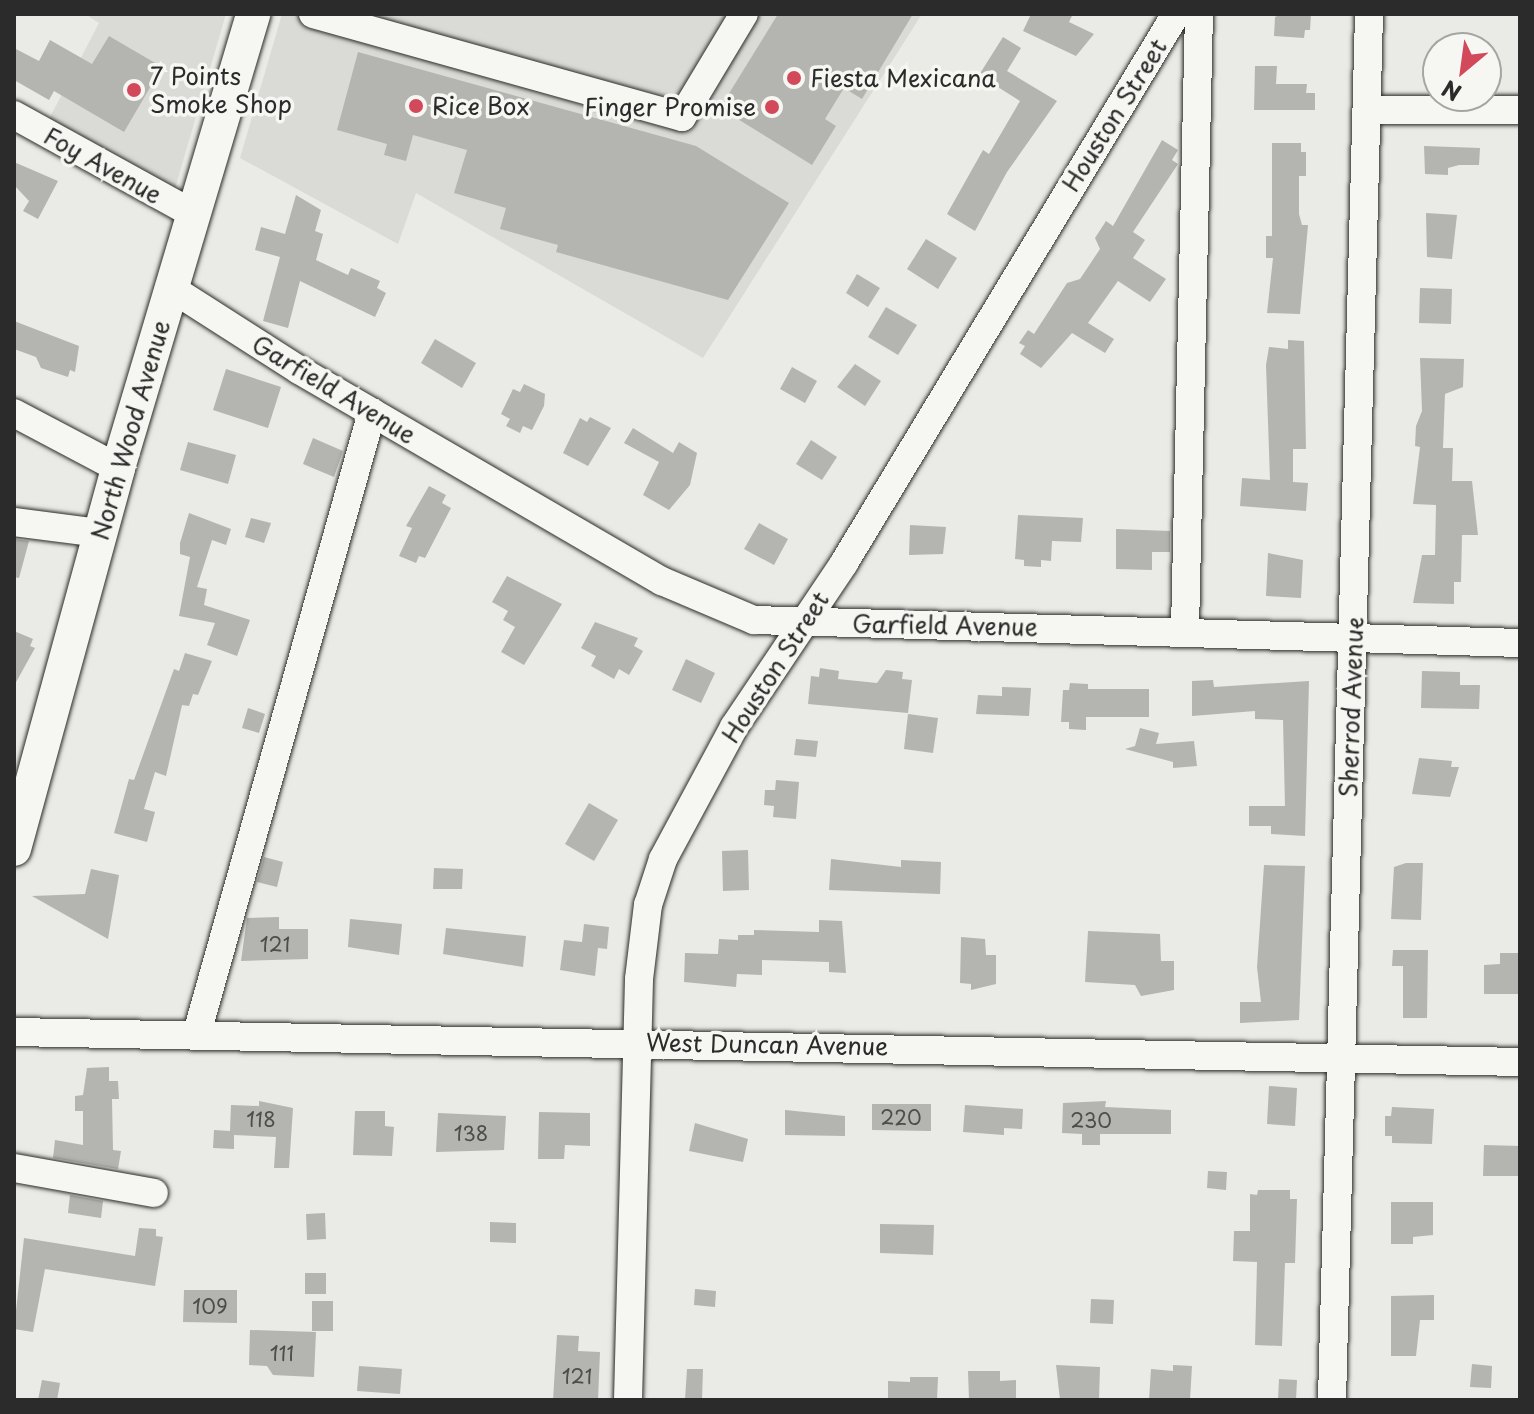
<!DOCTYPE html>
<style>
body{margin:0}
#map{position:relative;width:1534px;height:1414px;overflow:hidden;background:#eaeae6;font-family:"Playpen Sans",sans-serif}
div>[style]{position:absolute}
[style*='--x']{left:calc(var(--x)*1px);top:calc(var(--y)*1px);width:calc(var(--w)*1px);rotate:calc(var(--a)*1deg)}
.built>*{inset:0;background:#dadad6}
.building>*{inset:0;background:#b4b4b1}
.roads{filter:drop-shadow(0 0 2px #2b2b2b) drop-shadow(0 0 2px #2b2b2b)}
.minor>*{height:28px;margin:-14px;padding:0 14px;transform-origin:14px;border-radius:14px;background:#f6f6f2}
.major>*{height:34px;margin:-17px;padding:0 17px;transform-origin:17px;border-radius:17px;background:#f6f6f2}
.dots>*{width:22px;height:22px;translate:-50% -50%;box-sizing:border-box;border:4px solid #f6f6f2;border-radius:50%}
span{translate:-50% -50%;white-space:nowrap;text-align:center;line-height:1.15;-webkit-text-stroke:7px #f6f6f2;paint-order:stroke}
.number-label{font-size:20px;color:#4d4d4c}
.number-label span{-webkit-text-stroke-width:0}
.poi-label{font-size:24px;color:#2b2b2b}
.left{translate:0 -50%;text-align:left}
.right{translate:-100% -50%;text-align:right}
.street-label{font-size:24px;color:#2b2b2b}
.frame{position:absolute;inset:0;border:16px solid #2b2b2b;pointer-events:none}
.north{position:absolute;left:1422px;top:32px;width:80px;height:80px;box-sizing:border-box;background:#f6f6f2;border:2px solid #a5a5a2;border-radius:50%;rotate:209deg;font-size:22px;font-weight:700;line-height:32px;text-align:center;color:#2b2b2b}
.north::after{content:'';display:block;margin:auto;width:28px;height:36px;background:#d1495b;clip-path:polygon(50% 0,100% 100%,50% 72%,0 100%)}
</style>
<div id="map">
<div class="built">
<i style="clip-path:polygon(85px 14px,226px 14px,174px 192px,48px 121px,99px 23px)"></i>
<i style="clip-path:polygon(282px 14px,922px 14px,703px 358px,416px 193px,398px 244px,240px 158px)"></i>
</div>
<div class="building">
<i style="clip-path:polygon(778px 14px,913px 14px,862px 99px,844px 88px,825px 119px,836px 126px,812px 165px,720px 108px)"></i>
<i style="clip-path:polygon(1031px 14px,1073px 14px,1069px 22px,1094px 34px,1076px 56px,1023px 31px)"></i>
<i style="clip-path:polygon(1281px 14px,1311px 14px,1310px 30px,1305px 30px,1304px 38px,1274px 36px,1275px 17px)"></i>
<i style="clip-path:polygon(109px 36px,162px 67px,124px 132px,54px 91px,49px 100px,14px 80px,14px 48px,39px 61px,50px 40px,92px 64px)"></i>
<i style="clip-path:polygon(1003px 37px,1021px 48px,1007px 71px,1057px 101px,1007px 172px,975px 231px,947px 214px,983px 150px,989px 154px,1020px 101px,979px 75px)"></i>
<i style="clip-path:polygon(358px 52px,696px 146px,789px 203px,728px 300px,556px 252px,558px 245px,500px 229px,506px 208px,454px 193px,467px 150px,413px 135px,406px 161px,384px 155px,387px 144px,337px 130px)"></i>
<i style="clip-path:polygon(1255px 66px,1277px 66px,1276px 84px,1307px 84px,1306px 93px,1315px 93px,1315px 110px,1254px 110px)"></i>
<i style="clip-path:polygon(1162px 140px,1178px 150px,1172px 160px,1178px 164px,1133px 232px,1145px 240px,1133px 258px,1166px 279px,1150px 302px,1118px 281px,1088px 323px,1114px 339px,1105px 353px,1072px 333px,1041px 368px,1020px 354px,1025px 346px,1019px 343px,1028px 330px,1034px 334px,1067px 283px,1080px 279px,1100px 249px,1095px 238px,1106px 221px,1113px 226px)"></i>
<i style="clip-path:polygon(1272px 143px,1301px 143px,1301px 152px,1306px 152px,1306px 176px,1299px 176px,1299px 214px,1302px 225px,1308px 225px,1300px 314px,1267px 313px,1273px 258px,1266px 258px,1266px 236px,1272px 236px)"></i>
<i style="clip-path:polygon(1424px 146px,1480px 148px,1479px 165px,1459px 165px,1448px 168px,1448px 175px,1425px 174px)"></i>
<i style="clip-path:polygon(14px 162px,58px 181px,38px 219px,23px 211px,29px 201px,14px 185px)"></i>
<i style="clip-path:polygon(296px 195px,321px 210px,315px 231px,323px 234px,316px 260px,348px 275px,351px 268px,380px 281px,377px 288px,386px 293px,375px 317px,300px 281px,288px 328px,263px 321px,280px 257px,255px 250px,261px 227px,285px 234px)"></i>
<i style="clip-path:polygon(1426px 213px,1457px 215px,1452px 259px,1427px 257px)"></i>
<i style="clip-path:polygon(926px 239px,957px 258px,938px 289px,907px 269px)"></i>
<i style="clip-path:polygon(857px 274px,880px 288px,868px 307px,846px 293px)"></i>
<i style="clip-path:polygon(1420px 288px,1452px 289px,1451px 324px,1419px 323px)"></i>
<i style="clip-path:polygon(886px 307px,917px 325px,898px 355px,868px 337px)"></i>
<i style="clip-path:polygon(14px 321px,79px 346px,75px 372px,70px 370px,68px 377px,41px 368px,36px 357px,14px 349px)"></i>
<i style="clip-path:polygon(435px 339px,476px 363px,462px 388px,421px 363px)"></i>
<i style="clip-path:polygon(1288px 340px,1304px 341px,1306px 449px,1293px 449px,1293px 482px,1308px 483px,1306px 511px,1240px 506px,1242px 478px,1270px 480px,1266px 365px,1269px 347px,1288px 349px)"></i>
<i style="clip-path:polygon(1420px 358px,1464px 359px,1463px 387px,1445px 394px,1443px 448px,1453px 448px,1452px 481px,1472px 481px,1478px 535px,1462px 535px,1461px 582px,1454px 582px,1454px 604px,1413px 603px,1422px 555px,1435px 555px,1436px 505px,1413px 504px,1420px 447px,1415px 446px,1416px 426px,1422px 411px)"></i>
<i style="clip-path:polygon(855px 364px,881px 381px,865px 406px,837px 387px)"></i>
<i style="clip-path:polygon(792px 367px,817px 381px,805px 403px,780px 389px)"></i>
<i style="clip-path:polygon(226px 369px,281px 387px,268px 428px,213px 410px)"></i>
<i style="clip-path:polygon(524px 384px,545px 394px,544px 406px,532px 430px,523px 426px,520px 433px,506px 426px,510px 419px,501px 414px,513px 389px,520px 392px)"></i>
<i style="clip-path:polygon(590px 417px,611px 428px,588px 466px,563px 453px,580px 418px,587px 422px)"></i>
<i style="clip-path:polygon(633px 428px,673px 453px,679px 442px,697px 453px,690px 485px,669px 510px,643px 495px,659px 462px,624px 443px)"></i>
<i style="clip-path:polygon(313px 438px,343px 451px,334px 477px,303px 464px)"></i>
<i style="clip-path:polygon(811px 440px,837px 457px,822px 480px,796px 464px)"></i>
<i style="clip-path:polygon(188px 442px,236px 455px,228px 484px,180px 470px)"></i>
<i style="clip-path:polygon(429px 486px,446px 495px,442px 503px,451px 508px,425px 558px,419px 556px,416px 563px,399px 556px,412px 528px,406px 526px)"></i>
<i style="clip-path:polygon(189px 513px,231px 529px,226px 545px,212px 540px,197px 587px,207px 589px,204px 605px,250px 620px,237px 656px,207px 645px,215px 623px,179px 616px,190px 557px,180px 554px,180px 543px)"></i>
<i style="clip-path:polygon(1018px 515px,1083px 518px,1081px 542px,1052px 541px,1051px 561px,1041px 560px,1041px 567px,1024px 566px,1024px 560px,1015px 559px)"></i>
<i style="clip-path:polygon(251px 518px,271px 523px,264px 543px,245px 537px)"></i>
<i style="clip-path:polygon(759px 523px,788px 539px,774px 565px,744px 549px)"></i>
<i style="clip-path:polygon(910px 525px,946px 527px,943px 554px,909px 555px)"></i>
<i style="clip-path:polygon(1116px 529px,1170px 531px,1170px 552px,1152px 552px,1152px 570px,1116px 569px)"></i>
<i style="clip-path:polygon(14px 539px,29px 541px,19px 578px,14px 577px)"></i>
<i style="clip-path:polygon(1268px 553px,1303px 560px,1301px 598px,1266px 596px)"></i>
<i style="clip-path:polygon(507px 576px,562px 604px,524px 665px,501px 652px,515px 627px,503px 620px,508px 611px,492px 602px)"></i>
<i style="clip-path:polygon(595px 622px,638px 638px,634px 646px,643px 651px,629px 675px,619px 669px,614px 679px,591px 666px,596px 656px,581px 648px)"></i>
<i style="clip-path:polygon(14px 631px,33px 639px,30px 646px,35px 648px,15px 684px)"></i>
<i style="clip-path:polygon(185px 653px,212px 661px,198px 695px,193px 694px,189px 706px,182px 705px,166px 776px,155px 772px,144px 809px,155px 812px,147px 842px,114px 833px,129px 779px,134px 780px,174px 669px,179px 671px)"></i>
<i style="clip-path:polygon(686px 659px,715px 673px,701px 703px,672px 690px)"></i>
<i style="clip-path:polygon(820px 668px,839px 671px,838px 679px,877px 683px,886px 670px,903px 672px,902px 679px,912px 680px,908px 713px,808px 704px,811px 676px,819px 677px)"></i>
<i style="clip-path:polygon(1422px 671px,1460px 672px,1460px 685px,1480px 685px,1479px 709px,1421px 708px)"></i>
<i style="clip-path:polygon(1213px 680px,1214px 687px,1309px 681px,1305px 836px,1271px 834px,1271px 826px,1249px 826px,1249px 806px,1285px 806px,1283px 720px,1255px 719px,1255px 711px,1192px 716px,1192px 681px)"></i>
<i style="clip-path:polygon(1070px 683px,1088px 684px,1088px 689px,1149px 689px,1149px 717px,1086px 717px,1086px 730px,1069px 729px,1069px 722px,1061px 722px,1063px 690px,1069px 690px)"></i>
<i style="clip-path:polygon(1002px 687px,1031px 688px,1029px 716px,976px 714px,978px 695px,1002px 696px)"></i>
<i style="clip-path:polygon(248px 708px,265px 714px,259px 733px,242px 728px)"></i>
<i style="clip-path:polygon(908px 714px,938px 718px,933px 753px,904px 749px)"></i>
<i style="clip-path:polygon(1140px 728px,1159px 733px,1156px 744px,1194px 741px,1197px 766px,1173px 768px,1173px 762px,1125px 749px,1135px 746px)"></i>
<i style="clip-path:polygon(796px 739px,818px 741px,816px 757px,794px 755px)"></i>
<i style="clip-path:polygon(1419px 758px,1452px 761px,1451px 767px,1459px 767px,1450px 797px,1412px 794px)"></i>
<i style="clip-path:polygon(776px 780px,799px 782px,796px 819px,773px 817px,774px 806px,764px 805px,765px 790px,775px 790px)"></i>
<i style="clip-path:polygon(589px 803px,618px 820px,594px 861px,565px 844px)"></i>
<i style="clip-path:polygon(748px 850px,749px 890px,723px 891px,722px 851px)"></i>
<i style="clip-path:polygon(264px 857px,283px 862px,277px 887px,257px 882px)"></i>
<i style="clip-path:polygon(831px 859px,901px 867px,901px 860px,941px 862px,940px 894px,829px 890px)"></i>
<i style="clip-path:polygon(1406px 863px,1423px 863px,1421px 920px,1391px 919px,1394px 867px)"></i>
<i style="clip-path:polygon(1264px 865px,1305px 866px,1299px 1020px,1240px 1023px,1240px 1002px,1261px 1002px,1257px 967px)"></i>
<i style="clip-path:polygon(434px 868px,463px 869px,462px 889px,433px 889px)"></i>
<i style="clip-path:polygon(91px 869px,119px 875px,108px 939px,32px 896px,85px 894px)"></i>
<i style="clip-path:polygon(279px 917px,279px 929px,308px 929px,308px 959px,241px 961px,247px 918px)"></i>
<i style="clip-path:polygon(350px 919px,402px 924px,399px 955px,348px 947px)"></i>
<i style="clip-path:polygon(819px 920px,842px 921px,846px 973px,829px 972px,829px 962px,762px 960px,762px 975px,737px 974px,736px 987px,684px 982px,685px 953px,718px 954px,719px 939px,738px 940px,738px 935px,754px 935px,754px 930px,819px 932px)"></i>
<i style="clip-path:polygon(584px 924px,609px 927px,607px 949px,598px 948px,595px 976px,560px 970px,564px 940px,582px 942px)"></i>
<i style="clip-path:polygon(446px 928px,526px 936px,523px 967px,443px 954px)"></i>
<i style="clip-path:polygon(1088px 931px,1160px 934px,1161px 961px,1174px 961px,1174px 990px,1141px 996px,1135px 985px,1085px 982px)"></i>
<i style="clip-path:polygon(961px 937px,985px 939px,986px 955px,996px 955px,996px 984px,971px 990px,971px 984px,960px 983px)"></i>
<i style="clip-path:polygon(1393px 950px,1428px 950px,1427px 1018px,1403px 1018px,1403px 966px,1392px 966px)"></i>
<i style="clip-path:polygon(1500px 953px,1520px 953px,1520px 994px,1484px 994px,1484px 965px,1500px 964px)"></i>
<i style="clip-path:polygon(109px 1067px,109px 1081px,118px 1081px,119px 1099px,112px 1099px,113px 1150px,121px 1151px,118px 1169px,53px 1158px,55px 1140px,83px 1145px,83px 1111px,75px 1111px,75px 1096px,83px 1095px,87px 1068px)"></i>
<i style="clip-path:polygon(1269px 1086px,1297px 1088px,1295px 1126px,1267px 1124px)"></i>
<i style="clip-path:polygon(259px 1101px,293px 1108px,289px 1168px,274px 1168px,276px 1137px,234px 1135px,234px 1149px,213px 1148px,214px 1130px,230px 1131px,231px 1105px,259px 1106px)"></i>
<i style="clip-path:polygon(1106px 1101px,1105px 1107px,1171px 1110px,1171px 1134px,1100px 1134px,1100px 1145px,1082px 1145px,1082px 1134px,1062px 1133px,1063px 1103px)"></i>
<i style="clip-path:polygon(872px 1104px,931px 1104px,931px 1131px,872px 1130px)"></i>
<i style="clip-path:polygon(965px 1105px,1023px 1109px,1022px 1129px,1004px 1128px,1004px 1135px,963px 1132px)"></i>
<i style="clip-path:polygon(1392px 1107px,1434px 1109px,1432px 1144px,1392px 1143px,1392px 1136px,1385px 1136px,1385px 1116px,1391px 1116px)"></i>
<i style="clip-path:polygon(785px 1110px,845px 1116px,845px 1136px,785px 1135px)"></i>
<i style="clip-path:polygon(355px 1111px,385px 1111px,385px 1126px,394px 1127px,392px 1156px,353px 1155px)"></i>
<i style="clip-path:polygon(539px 1112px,590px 1113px,590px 1146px,565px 1145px,564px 1159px,538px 1159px)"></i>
<i style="clip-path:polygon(438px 1113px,506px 1116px,504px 1150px,436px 1152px)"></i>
<i style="clip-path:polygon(695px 1123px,748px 1139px,743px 1162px,689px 1151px)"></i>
<i style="clip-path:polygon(1484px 1145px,1520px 1146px,1520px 1176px,1483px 1176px)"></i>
<i style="clip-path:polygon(1208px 1171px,1227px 1172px,1226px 1190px,1207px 1188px)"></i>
<i style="clip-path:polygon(1258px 1190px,1290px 1190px,1290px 1199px,1297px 1199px,1295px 1263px,1285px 1263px,1282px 1346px,1255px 1345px,1257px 1262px,1233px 1261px,1234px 1231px,1250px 1231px,1250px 1194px,1257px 1195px)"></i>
<i style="clip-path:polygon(70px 1195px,103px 1201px,101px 1218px,68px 1213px)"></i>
<i style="clip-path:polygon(1391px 1202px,1433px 1202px,1433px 1235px,1413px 1237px,1413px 1244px,1391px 1244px)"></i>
<i style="clip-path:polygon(325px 1213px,326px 1239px,307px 1240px,306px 1214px)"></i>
<i style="clip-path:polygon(490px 1222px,516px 1223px,516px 1243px,490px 1242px)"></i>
<i style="clip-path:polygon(880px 1224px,934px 1225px,933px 1255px,880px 1253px)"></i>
<i style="clip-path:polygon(139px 1228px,156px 1229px,156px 1236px,163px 1237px,155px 1286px,45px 1269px,33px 1332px,14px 1329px,24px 1238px,135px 1256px)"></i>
<i style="clip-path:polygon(305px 1273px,326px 1273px,326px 1294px,305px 1294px)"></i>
<i style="clip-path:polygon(695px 1289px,716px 1291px,715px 1307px,694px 1305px)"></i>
<i style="clip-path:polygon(184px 1290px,237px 1290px,237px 1323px,183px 1322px)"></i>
<i style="clip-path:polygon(1434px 1295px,1434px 1320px,1420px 1320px,1416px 1356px,1391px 1356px,1391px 1296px)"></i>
<i style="clip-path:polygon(1091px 1299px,1114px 1300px,1113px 1324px,1090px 1323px)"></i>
<i style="clip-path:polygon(312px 1301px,333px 1301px,333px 1331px,312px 1331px)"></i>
<i style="clip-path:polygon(250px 1330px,316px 1332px,314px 1377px,273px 1375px,267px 1366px,249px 1365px)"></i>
<i style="clip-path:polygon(557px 1335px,579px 1336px,578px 1351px,600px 1352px,598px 1400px,553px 1400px)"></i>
<i style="clip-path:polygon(1472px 1364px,1492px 1366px,1491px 1388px,1470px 1387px)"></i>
<i style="clip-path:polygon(1056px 1365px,1100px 1367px,1099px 1400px,1060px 1400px)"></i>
<i style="clip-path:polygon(1173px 1365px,1192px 1366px,1190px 1400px,1149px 1400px,1151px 1369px,1173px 1371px)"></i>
<i style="clip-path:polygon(359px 1366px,402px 1369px,400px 1394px,357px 1391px)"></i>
<i style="clip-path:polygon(687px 1369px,703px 1369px,702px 1400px,685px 1400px)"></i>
<i style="clip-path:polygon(968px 1371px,1000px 1371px,1000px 1381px,1016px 1380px,1016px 1400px,969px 1400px)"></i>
<i style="clip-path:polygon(910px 1377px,938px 1377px,937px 1400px,888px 1400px,888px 1381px,910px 1382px)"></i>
<i style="clip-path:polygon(1279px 1379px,1297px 1380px,1296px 1400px,1278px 1400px)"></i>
<i style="clip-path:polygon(42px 1380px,60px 1383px,57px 1400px,38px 1400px)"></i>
</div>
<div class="roads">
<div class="minor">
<i style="--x:313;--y:14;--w:383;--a:15.6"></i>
<i style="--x:682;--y:117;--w:120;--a:-59"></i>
<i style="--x:1369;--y:110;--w:151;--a:0"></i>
<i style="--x:14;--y:115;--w:205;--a:28.9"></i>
<i style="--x:171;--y:288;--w:152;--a:32.6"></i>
<i style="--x:299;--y:370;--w:420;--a:30.2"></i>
<i style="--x:662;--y:581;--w:100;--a:23"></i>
<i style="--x:754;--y:620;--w:766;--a:1.72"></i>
<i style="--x:14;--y:413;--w:118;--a:27.9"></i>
<i style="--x:14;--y:522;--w:87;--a:7.3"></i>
<i style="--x:1185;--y:630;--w:616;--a:-88.7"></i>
<i style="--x:14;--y:1032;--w:1506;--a:1.14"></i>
<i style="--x:197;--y:1033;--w:645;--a:-74.26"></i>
<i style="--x:14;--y:1168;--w:142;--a:10.1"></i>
<i style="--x:628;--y:1400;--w:421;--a:-88.5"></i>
<i style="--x:639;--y:979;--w:75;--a:-83.1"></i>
<i style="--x:648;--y:905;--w:48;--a:-71.9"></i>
<i style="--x:663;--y:859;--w:150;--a:-61.7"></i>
<i style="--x:734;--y:727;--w:197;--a:-56.1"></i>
<i style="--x:844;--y:563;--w:642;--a:-58.84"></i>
<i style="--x:1332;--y:1400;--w:1386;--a:-88.47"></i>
</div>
<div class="major">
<i style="--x:14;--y:849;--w:395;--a:-74.7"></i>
<i style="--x:118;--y:468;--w:474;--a:-73.4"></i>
</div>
</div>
<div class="dots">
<i style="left:794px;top:78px;background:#d1495b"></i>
<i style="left:134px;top:90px;background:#d1495b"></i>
<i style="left:416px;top:106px;background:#d1495b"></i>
<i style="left:772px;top:107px;background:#d1495b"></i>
</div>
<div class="number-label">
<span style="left:275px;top:944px">121</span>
<span style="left:901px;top:1117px">220</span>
<span style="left:261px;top:1119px">118</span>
<span style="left:1091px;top:1120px">230</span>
<span style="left:471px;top:1133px">138</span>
<span style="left:210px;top:1306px">109</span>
<span style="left:282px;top:1353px">111</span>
<span style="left:577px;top:1376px">121</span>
</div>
<div class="poi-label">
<span class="left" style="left:150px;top:90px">7 Points<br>Smoke Shop</span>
<span class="left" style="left:810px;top:78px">Fiesta Mexicana</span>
<span class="left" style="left:432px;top:106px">Rice Box</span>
<span class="right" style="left:756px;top:107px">Finger Promise</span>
</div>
<div class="street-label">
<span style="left:1114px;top:115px;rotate:-58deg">Houston Street</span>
<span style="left:103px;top:165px;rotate:29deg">Foy Avenue</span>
<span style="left:334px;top:389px;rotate:31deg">Garfield Avenue</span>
<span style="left:130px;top:430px;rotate:-74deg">North Wood Avenue</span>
<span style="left:945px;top:625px;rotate:1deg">Garfield Avenue</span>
<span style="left:775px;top:667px;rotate:-57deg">Houston Street</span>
<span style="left:1351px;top:707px;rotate:-88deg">Sherrod Avenue</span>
<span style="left:767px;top:1044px;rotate:1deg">West Duncan Avenue</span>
</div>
<div class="frame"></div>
<div class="north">N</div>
</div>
